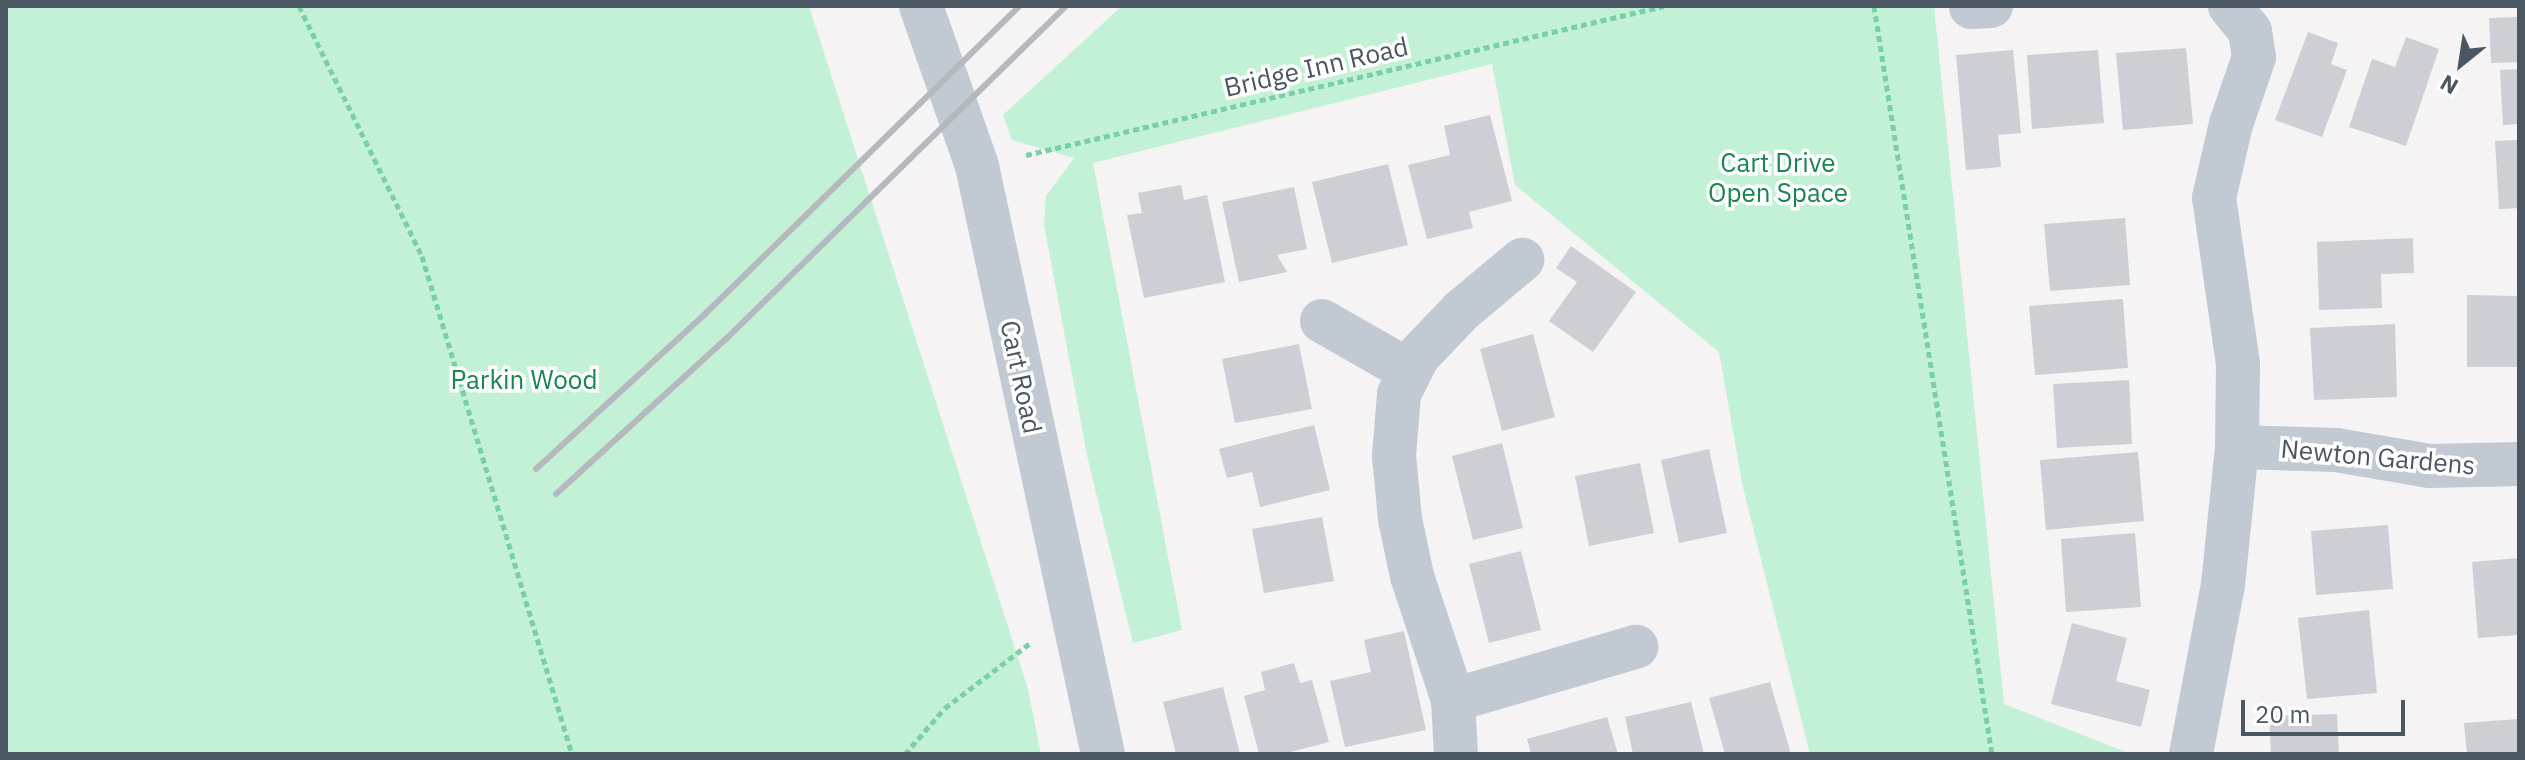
<!DOCTYPE html>
<style>
body{margin:0}
#map{position:relative;width:2525px;height:760px;overflow:hidden;background:#f5f3f3;font-family:"IBM Plex Sans",sans-serif}
div>[style]{position:absolute}
[style*='--x']{left:calc(var(--x)*1px);top:calc(var(--y)*1px);width:calc(var(--w)*1px);rotate:calc(var(--a)*1deg)}
.green>*{inset:0;background:#c3f1d5}
.building>*{inset:0;background:#cdcfd5}
.path>*{height:5px;margin-top:-2.5px;transform-origin:0;background:repeating-linear-gradient(90deg,#7ad0a6 0 6px,transparent 0 10px)}
.minor>*{height:44px;margin:-22px;padding:0 22px;transform-origin:22px;border-radius:22px;background:#c1cad2}
.tertiary>*{height:44px;margin:-22px;padding:0 22px;transform-origin:22px;border-radius:22px;background:#c1cad2}
.rail>*{height:6px;margin:-3px;padding:0 3px;transform-origin:3px;border-radius:3px;background:#b5b8bd}
span{translate:-50% -50%;white-space:nowrap;text-align:center;line-height:1.15;-webkit-text-stroke:7px #fff;paint-order:stroke}
.street-label{font-size:26px;color:#4a5661}
.park-label{font-size:26px;color:#17864f}
.frame{position:absolute;inset:0;border:8px solid #4a5661;pointer-events:none}
.north{position:absolute;left:2421px;top:24px;width:80px;height:80px;-webkit-text-stroke:6px #fff;paint-order:stroke;rotate:210deg;font-size:22px;font-weight:700;line-height:32px;text-align:center;color:#4a5661}
.north::after{content:'';display:block;margin:auto;width:28px;height:36px;background:#4a5661;clip-path:polygon(50% 0,100% 100%,50% 72%,0 100%)}
.scale{position:absolute;left:2241px;top:700px;width:164px;height:36px;box-sizing:border-box;border:4px solid #4a5661;border-top:0;padding-left:10px;font-size:24px;line-height:28px;white-space:nowrap;color:#4a5661;-webkit-text-stroke:6px #fff;paint-order:stroke}
</style>
<div id="map">
<div class="green">
<i style="clip-path:polygon(6px 6px,809px 6px,1028px 689px,1041px 754px,6px 754px)"></i>
<i style="clip-path:polygon(1122px 6px,1934px 6px,2004px 704px,2131px 754px,1810px 754px,1743px 488px,1719px 352px,1515px 185px,1492px 64px,1093px 163px,1182px 630px,1133px 643px,1088px 460px,1044px 225px,1046px 196px,1074px 158px,1012px 140px,1003px 115px)"></i>
</div>
<div class="building">
<i style="clip-path:polygon(2519px 17px,2519px 62px,2491px 63px,2489px 18px)"></i>
<i style="clip-path:polygon(2308px 32px,2338px 43px,2331px 64px,2347px 70px,2322px 137px,2275px 120px)"></i>
<i style="clip-path:polygon(2406px 37px,2439px 49px,2406px 146px,2349px 127px,2372px 59px,2395px 67px)"></i>
<i style="clip-path:polygon(2186px 48px,2193px 124px,2123px 130px,2116px 53px)"></i>
<i style="clip-path:polygon(2013px 50px,2021px 133px,1998px 135px,2001px 167px,1966px 170px,1956px 55px)"></i>
<i style="clip-path:polygon(2098px 50px,2104px 123px,2032px 129px,2027px 55px)"></i>
<i style="clip-path:polygon(2519px 69px,2519px 124px,2503px 125px,2500px 70px)"></i>
<i style="clip-path:polygon(1490px 115px,1512px 201px,1469px 212px,1473px 228px,1427px 239px,1408px 165px,1450px 155px,1444px 126px)"></i>
<i style="clip-path:polygon(2519px 140px,2519px 208px,2499px 209px,2495px 141px)"></i>
<i style="clip-path:polygon(1388px 164px,1408px 245px,1332px 263px,1312px 182px)"></i>
<i style="clip-path:polygon(1181px 185px,1184px 200px,1207px 195px,1225px 282px,1144px 298px,1127px 215px,1142px 213px,1138px 193px)"></i>
<i style="clip-path:polygon(1294px 187px,1307px 249px,1277px 255px,1287px 272px,1239px 282px,1222px 202px)"></i>
<i style="clip-path:polygon(2125px 218px,2130px 285px,2050px 291px,2044px 224px)"></i>
<i style="clip-path:polygon(2413px 238px,2414px 273px,2381px 274px,2382px 308px,2319px 310px,2317px 242px)"></i>
<i style="clip-path:polygon(1571px 246px,1636px 292px,1593px 352px,1549px 321px,1577px 282px,1556px 268px)"></i>
<i style="clip-path:polygon(2467px 295px,2518px 296px,2518px 367px,2467px 367px)"></i>
<i style="clip-path:polygon(2123px 299px,2128px 368px,2035px 375px,2029px 306px)"></i>
<i style="clip-path:polygon(2395px 324px,2397px 397px,2314px 400px,2310px 328px)"></i>
<i style="clip-path:polygon(1533px 334px,1555px 417px,1502px 431px,1480px 349px)"></i>
<i style="clip-path:polygon(1299px 344px,1312px 409px,1235px 423px,1222px 359px)"></i>
<i style="clip-path:polygon(2129px 380px,2132px 444px,2057px 448px,2053px 384px)"></i>
<i style="clip-path:polygon(1314px 425px,1330px 490px,1260px 507px,1252px 472px,1227px 478px,1219px 449px)"></i>
<i style="clip-path:polygon(1502px 443px,1523px 528px,1473px 540px,1452px 456px)"></i>
<i style="clip-path:polygon(1709px 449px,1727px 533px,1679px 543px,1661px 460px)"></i>
<i style="clip-path:polygon(2138px 452px,2144px 521px,2046px 530px,2040px 460px)"></i>
<i style="clip-path:polygon(1640px 463px,1654px 533px,1589px 546px,1575px 476px)"></i>
<i style="clip-path:polygon(1322px 517px,1334px 581px,1264px 593px,1252px 529px)"></i>
<i style="clip-path:polygon(2388px 525px,2393px 589px,2316px 595px,2311px 531px)"></i>
<i style="clip-path:polygon(2135px 533px,2141px 607px,2066px 612px,2061px 539px)"></i>
<i style="clip-path:polygon(1521px 551px,1541px 630px,1489px 643px,1469px 564px)"></i>
<i style="clip-path:polygon(2519px 558px,2519px 635px,2478px 638px,2472px 562px)"></i>
<i style="clip-path:polygon(2369px 610px,2377px 693px,2307px 699px,2298px 618px)"></i>
<i style="clip-path:polygon(2072px 623px,2127px 638px,2116px 681px,2150px 690px,2141px 727px,2051px 704px)"></i>
<i style="clip-path:polygon(1404px 631px,1426px 730px,1345px 747px,1330px 681px,1371px 672px,1364px 640px)"></i>
<i style="clip-path:polygon(1294px 663px,1300px 683px,1312px 680px,1329px 742px,1283px 754px,1259px 754px,1244px 696px,1265px 690px,1261px 672px)"></i>
<i style="clip-path:polygon(1770px 682px,1791px 754px,1725px 754px,1709px 698px)"></i>
<i style="clip-path:polygon(1223px 687px,1240px 754px,1176px 754px,1163px 702px)"></i>
<i style="clip-path:polygon(1691px 702px,1704px 754px,1633px 754px,1625px 717px)"></i>
<i style="clip-path:polygon(2337px 714px,2339px 754px,2271px 754px,2269px 716px)"></i>
<i style="clip-path:polygon(1607px 717px,1618px 754px,1531px 754px,1527px 739px)"></i>
<i style="clip-path:polygon(2519px 719px,2519px 754px,2467px 754px,2464px 723px)"></i>
</div>
<div class="path">
<i style="--x:299;--y:6;--w:279;--a:63.8"></i>
<i style="--x:422;--y:256;--w:520;--a:73.24"></i>
<i style="--x:1874;--y:6;--w:757;--a:81.04"></i>
<i style="--x:1026;--y:155;--w:655;--a:-13.15"></i>
<i style="--x:905;--y:754;--w:61;--a:-49"></i>
<i style="--x:945;--y:708;--w:106;--a:-37.3"></i>
</div>
<div class="minor">
<i style="--x:1971;--y:7;--w:20;--a:-3"></i>
<i style="--x:1322;--y:321;--w:99;--a:29.7"></i>
<i style="--x:2237;--y:447;--w:99;--a:1.7"></i>
<i style="--x:2336;--y:450;--w:95;--a:9.7"></i>
<i style="--x:2430;--y:466;--w:89;--a:-1.3"></i>
<i style="--x:1453;--y:700;--w:191;--a:-16.2"></i>
<i style="--x:1456;--y:754;--w:54;--a:-93.2"></i>
<i style="--x:1453;--y:700;--w:131;--a:-108.3"></i>
<i style="--x:1412;--y:576;--w:58;--a:-101.9"></i>
<i style="--x:1400;--y:519;--w:63;--a:-95.4"></i>
<i style="--x:1394;--y:456;--w:62;--a:-85.4"></i>
<i style="--x:1399;--y:394;--w:42;--a:-63.4"></i>
<i style="--x:1418;--y:356;--w:62;--a:-46.3"></i>
<i style="--x:1461;--y:311;--w:80;--a:-39.9"></i>
<i style="--x:2191;--y:754;--w:172;--a:-79.3"></i>
<i style="--x:2223;--y:585;--w:139;--a:-84.2"></i>
<i style="--x:2237;--y:447;--w:83;--a:-89.3"></i>
<i style="--x:2238;--y:364;--w:168;--a:-98.2"></i>
<i style="--x:2214;--y:198;--w:76;--a:-77.1"></i>
<i style="--x:2231;--y:124;--w:71;--a:-71.1"></i>
<i style="--x:2254;--y:57;--w:26;--a:-99"></i>
<i style="--x:2250;--y:31;--w:32;--a:-129"></i>
</div>
<div class="tertiary">
<i style="--x:921;--y:6;--w:170;--a:70.7"></i>
<i style="--x:977;--y:166;--w:601;--a:77.91"></i>
</div>
<div class="rail">
<i style="--x:536;--y:469;--w:229;--a:-42.5"></i>
<i style="--x:705;--y:314;--w:440;--a:-44.4"></i>
<i style="--x:556;--y:494;--w:231;--a:-42.4"></i>
<i style="--x:727;--y:338;--w:474;--a:-44.4"></i>
</div>
<div class="street-label">
<span style="left:1316px;top:67px;rotate:-13deg">Bridge Inn Road</span>
<span style="left:1021px;top:377px;rotate:78deg">Cart Road</span>
<span style="left:2378px;top:457px;rotate:5deg">Newton Gardens</span>
</div>
<div class="park-label">
<span style="left:1778px;top:178px">Cart Drive<br>Open Space</span>
<span style="left:524px;top:380px">Parkin Wood</span>
</div>
<div class="frame"></div>
<div class="north">N</div>
<div class="scale">20 m</div>
</div>
